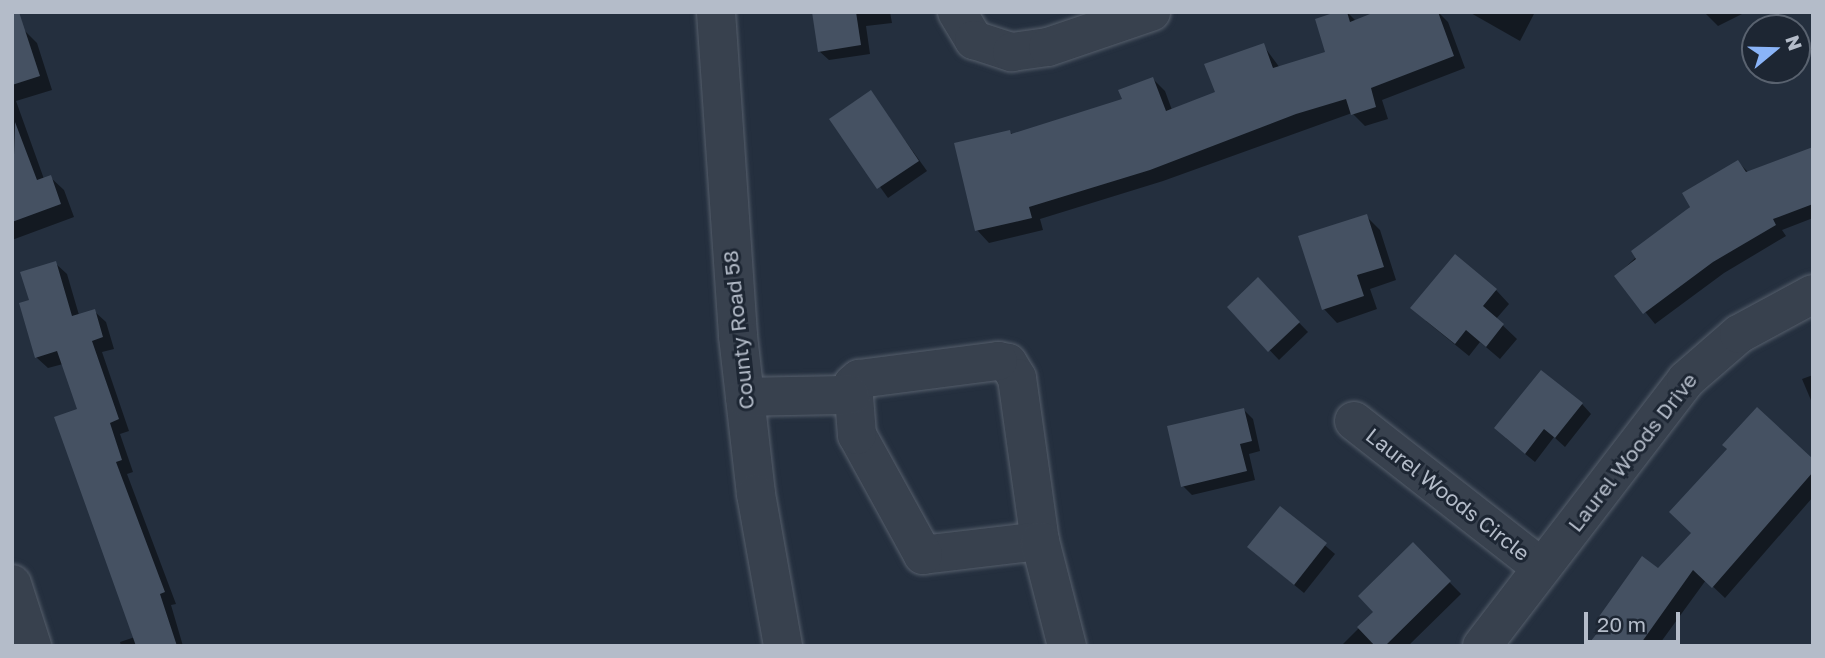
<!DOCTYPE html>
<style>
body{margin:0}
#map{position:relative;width:1825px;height:658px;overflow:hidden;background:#242f3e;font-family:"Golos Text",sans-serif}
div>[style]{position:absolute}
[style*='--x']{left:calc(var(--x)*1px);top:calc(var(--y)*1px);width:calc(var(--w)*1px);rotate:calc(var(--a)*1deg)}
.shadow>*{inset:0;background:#0007}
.building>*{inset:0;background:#455162}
.roads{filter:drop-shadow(0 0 2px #565f6c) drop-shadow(0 0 2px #565f6c)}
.minor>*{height:38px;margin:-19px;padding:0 19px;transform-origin:19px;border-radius:19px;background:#38414e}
span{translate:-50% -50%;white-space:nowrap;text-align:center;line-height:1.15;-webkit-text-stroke:6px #1d2633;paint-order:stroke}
.street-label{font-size:21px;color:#b4bcc9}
.frame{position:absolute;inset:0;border:14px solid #b4bcc9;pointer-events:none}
.north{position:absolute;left:1741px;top:14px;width:70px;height:70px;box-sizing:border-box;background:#1d2633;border:2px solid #59626f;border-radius:50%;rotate:71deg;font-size:19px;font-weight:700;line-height:28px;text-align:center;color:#b4bcc9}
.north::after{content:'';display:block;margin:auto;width:24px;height:32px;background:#8ab4f8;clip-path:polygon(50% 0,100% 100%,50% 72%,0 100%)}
.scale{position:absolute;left:1584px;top:612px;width:96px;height:32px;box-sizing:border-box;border:4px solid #b4bcc9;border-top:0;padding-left:9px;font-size:21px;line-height:24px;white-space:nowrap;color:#b4bcc9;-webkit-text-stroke:5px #1d2633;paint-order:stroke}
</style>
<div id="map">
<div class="shadow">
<i style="clip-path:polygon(814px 12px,890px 12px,892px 23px,866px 26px,870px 54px,829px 60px,819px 51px)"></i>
<i style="clip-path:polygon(1347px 12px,1356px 21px,1438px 12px,1448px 22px,1465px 68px,1382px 100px,1388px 119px,1365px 126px,1352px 113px,1163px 181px,1040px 219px,1043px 230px,989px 243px,977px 230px,1010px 132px,1013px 135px,1124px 100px,1153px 79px,1165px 91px,1172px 110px,1217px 93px,1263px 45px,1280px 68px,1328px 53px)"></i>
<i style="clip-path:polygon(1469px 12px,1535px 12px,1520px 41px)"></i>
<i style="clip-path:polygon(1704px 12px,1746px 12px,1718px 26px)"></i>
<i style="clip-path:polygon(24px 30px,37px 43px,52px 90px,16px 101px,44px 179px,50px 177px,64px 190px,74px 217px,12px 240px,12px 34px)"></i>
<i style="clip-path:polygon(871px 93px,927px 171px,888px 198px,832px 120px)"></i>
<i style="clip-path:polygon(1813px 150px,1813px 218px,1782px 230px,1786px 236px,1724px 273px,1655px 324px,1616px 276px,1738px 162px,1749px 173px)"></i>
<i style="clip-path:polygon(1366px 216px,1380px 230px,1396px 280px,1370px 289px,1377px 309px,1337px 323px,1324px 309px)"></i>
<i style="clip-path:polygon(55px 263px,67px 274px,79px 315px,94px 311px,106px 322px,114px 349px,102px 352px,129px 431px,120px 434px,133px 472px,127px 474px,176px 604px,171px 605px,183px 646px,121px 646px,120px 642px,135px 637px,79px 410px,63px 364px,48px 368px,36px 357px,31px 301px)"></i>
<i style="clip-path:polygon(1258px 280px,1308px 332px,1279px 360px,1229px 307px)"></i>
<i style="clip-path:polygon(1496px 290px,1509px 304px,1496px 319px,1517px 339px,1500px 359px,1480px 342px,1469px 356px,1426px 321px)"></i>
<i style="clip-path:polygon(1813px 375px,1813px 405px,1802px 379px)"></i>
<i style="clip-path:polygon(1582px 404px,1591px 414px,1565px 447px,1554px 437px,1535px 462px,1506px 438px)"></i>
<i style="clip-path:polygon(1243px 409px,1253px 419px,1260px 451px,1249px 454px,1255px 480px,1192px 495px,1183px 486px)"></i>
<i style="clip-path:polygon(1813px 461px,1813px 497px,1725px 598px,1706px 580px,1658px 646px,1589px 646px,1658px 570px)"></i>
<i style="clip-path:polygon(1281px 508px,1335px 554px,1304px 593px,1259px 556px)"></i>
<i style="clip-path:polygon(1413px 545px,1461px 594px,1408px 646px,1341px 646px,1375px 612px)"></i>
</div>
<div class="building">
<i style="clip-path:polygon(12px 12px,19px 12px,40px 76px,12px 85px)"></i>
<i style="clip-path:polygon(812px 12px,856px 12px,861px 45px,818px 52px)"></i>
<i style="clip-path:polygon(1336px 12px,1347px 12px,1350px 22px,1375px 12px,1438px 12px,1454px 56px,1371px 88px,1376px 107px,1351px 115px,1346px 99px,1296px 114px,1150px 170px,1029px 207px,1032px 218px,975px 231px,954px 143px,1010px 130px,1011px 134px,1122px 99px,1118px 90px,1153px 77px,1166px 111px,1215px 92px,1204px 64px,1264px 43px,1273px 68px,1325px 52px,1315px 19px)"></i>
<i style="clip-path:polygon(871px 90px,919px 161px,877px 189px,829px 119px)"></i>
<i style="clip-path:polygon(15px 122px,37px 180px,51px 175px,61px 204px,12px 222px)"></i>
<i style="clip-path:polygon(1813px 147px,1813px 204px,1773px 219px,1776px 225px,1713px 262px,1643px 314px,1614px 276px,1636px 259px,1631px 251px,1690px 207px,1682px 193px,1738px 160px,1746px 172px)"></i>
<i style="clip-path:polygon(1367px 214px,1384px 267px,1357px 275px,1364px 296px,1322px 310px,1298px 236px)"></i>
<i style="clip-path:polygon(1455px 254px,1497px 289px,1483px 306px,1504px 324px,1486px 347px,1466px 330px,1455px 344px,1410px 308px)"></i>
<i style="clip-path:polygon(56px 261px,72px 316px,95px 309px,103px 337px,92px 341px,119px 419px,110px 423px,122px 460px,116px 462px,165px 592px,160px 594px,177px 646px,136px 646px,54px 417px,77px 409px,57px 351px,35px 358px,19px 303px,29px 300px,20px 272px)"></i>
<i style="clip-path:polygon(1258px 277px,1300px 322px,1268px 352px,1227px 307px)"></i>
<i style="clip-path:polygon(1541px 370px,1583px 403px,1555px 438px,1544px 429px,1525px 454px,1494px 428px)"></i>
<i style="clip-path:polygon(1757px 407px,1813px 459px,1813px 472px,1712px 588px,1693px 570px,1639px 646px,1587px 646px,1605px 623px,1598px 618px,1642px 556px,1658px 568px,1691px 533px,1669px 512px,1727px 449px,1722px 445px)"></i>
<i style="clip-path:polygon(1244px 408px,1252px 441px,1240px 444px,1247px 471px,1181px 487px,1167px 426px)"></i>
<i style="clip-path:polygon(1280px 506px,1327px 543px,1294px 585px,1247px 547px)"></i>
<i style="clip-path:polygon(1413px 542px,1451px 581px,1385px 646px,1375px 646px,1357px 627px,1373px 612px,1358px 596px)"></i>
</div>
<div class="roads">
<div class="minor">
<i style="--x:716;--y:12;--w:325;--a:86.1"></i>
<i style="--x:738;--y:336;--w:159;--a:83.5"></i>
<i style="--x:756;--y:494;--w:154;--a:79.9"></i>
<i style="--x:957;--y:12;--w:33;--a:59"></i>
<i style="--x:974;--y:40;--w:40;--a:18"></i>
<i style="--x:1012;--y:52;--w:36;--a:-8"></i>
<i style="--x:1048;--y:47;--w:109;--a:-18.8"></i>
<i style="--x:998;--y:361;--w:10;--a:11"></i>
<i style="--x:1008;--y:363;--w:17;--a:59"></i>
<i style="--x:1017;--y:378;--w:165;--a:82"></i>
<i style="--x:1040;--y:541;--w:118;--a:173.2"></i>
<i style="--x:923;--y:555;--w:137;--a:-118.8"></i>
<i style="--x:857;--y:435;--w:51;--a:-94.5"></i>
<i style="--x:853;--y:384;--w:8;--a:-40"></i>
<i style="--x:859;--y:379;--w:140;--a:-7.4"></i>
<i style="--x:745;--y:397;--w:105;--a:-1.1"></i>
<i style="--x:1354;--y:421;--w:237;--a:38"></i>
<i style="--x:1040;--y:541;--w:108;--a:75.6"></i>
<i style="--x:12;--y:584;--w:65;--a:72.1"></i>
<i style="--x:1482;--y:646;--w:335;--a:-52.5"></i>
<i style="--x:1686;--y:380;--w:70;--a:-41"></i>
<i style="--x:1739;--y:334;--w:84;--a:-28.4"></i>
</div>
</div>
<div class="street-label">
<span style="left:738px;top:330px;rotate:-96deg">County Road 58</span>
<span style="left:1632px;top:452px;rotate:-52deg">Laurel Woods Drive</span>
<span style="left:1448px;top:494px;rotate:38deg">Laurel Woods Circle</span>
</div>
<div class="frame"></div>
<div class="north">N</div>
<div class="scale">20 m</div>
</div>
